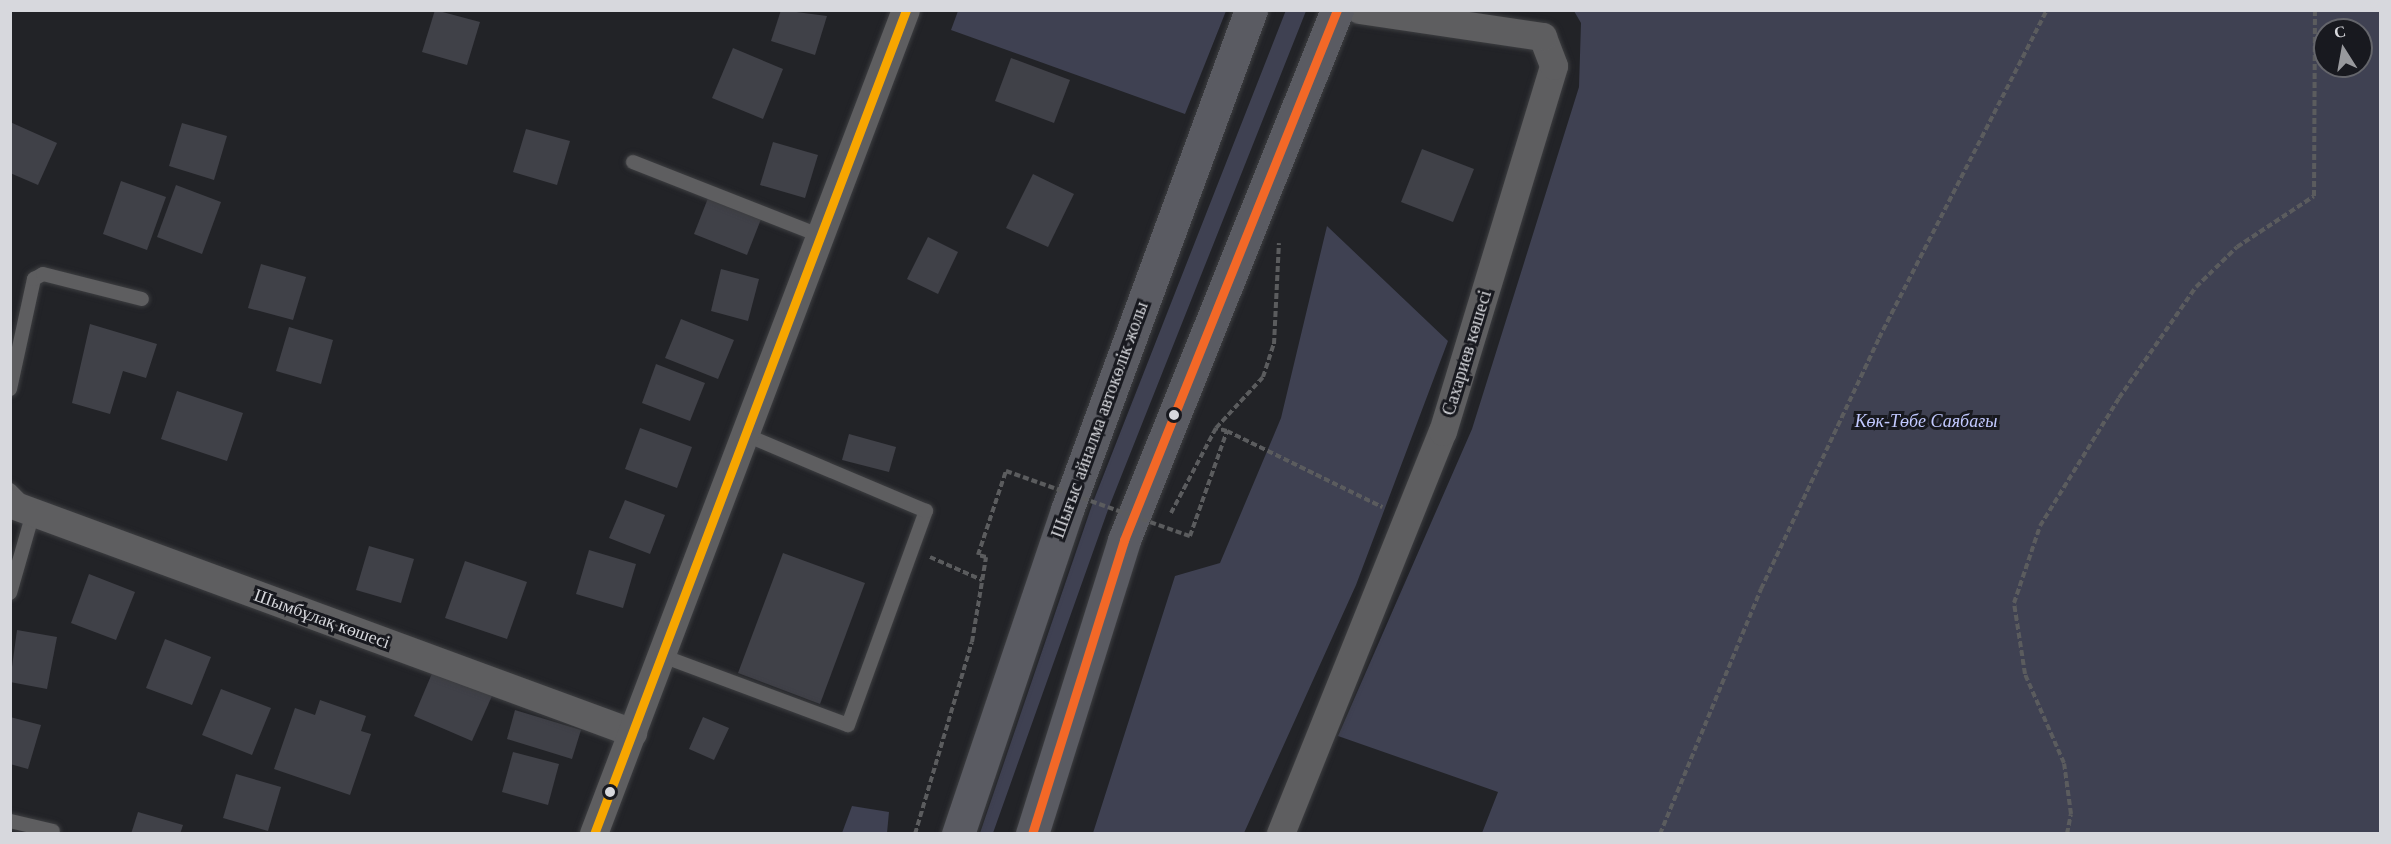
<!DOCTYPE html>
<meta charset="utf-8">
<style>
body{margin:0}
#map{position:relative;width:2391px;height:844px;overflow:hidden;background:#222327;font-family:Georgia,serif}
div>[style]{position:absolute}
[style*='--x']{left:calc(var(--x)*1px);top:calc(var(--y)*1px);width:calc(var(--w)*1px);rotate:calc(var(--a)*1deg)}
.green>*{inset:0;background:#3f4152}
.building>*{inset:0;background:#404148}
.path>*{height:4px;margin-top:-2px;transform-origin:0;background:repeating-linear-gradient(90deg,#5b5c5e 0 6px,transparent 0 9px)}
.roads{filter:drop-shadow(0 0 2px #3d3e41) drop-shadow(0 0 2px #3d3e41)}
.service>*{height:14px;margin:-7px;padding:0 7px;transform-origin:7px;border-radius:7px;background:#5e5e60}
.minor>*{height:28px;margin:-14px;padding:0 14px;transform-origin:14px;border-radius:14px;background:#5e5e60}
.primary>*{height:33px;margin:-16.5px;padding:0 16.5px;transform-origin:16.5px;border-radius:16.5px;background:#5a5b62}
.path-bridge>*{height:4px;margin-top:-2px;transform-origin:0;background:repeating-linear-gradient(90deg,#5b5c5e 0 6px,transparent 0 9px)}
.bus-1>*{height:9px;margin:-4.5px;padding:0 4.5px;transform-origin:4.5px;border-radius:4.5px;background:#f7a600}
.bus-2>*{height:9px;margin:-4.5px;padding:0 4.5px;transform-origin:4.5px;border-radius:4.5px;background:#f36827}
.dots>*{width:16px;height:16px;translate:-50% -50%;box-sizing:border-box;border:3px solid #18191f;border-radius:50%}
span{translate:-50% -50%;white-space:nowrap;text-align:center;line-height:1.15;-webkit-text-stroke:6px #18191f;paint-order:stroke}
.street-label{font-size:18px;color:#d7d8dd}
.park-label{font-size:18px;color:#c2c9ff;font-style:italic}
.frame{position:absolute;inset:0;border:12px solid #d7d8dd;pointer-events:none}
.north{position:absolute;left:2313px;top:18px;width:60px;height:60px;box-sizing:border-box;background:#18191f;border:2px solid #64656b;border-radius:50%;rotate:349deg;font-size:16px;font-weight:700;line-height:24px;text-align:center;color:#d7d8dd}
.north::after{content:'';display:block;margin:auto;width:21px;height:27px;background:#98999d;clip-path:polygon(50% 0,100% 100%,50% 72%,0 100%)}
</style>
<div id="map">
<div class="green">
<i style="clip-path:polygon(1286px 10px,1306px 11px,1109px 507px,993px 833px,980px 833px,1093px 502px)"></i>
<i style="clip-path:polygon(958px 11px,958px 10px,1226px 11px,1185px 114px,951px 30px)"></i>
<i style="clip-path:polygon(evenodd,1574px 11px,2380px 11px,2380px 833px,1482px 833px,1498px 792px,1338px 736px,1472px 429px,1579px 87px,1581px 23px,1574px 11px,2325px 30px,2361px 30px,2361px 66px,2325px 66px,2325px 30px)"></i>
<i style="clip-path:polygon(1327px 226px,1448px 341px,1356px 585px,1244px 833px,1093px 833px,1175px 576px,1220px 563px,1281px 418px)"></i>
<i style="clip-path:polygon(852px 806px,889px 812px,887px 833px,842px 833px)"></i>
</div>
<div class="building">
<i style="clip-path:polygon(435px 10px,480px 22px,467px 65px,422px 52px)"></i>
<i style="clip-path:polygon(781px 10px,827px 16px,815px 55px,771px 41px)"></i>
<i style="clip-path:polygon(733px 48px,783px 69px,763px 119px,712px 98px)"></i>
<i style="clip-path:polygon(1011px 58px,1070px 80px,1054px 123px,995px 101px)"></i>
<i style="clip-path:polygon(10px 122px,57px 143px,38px 185px,10px 173px)"></i>
<i style="clip-path:polygon(182px 123px,227px 136px,214px 180px,169px 166px)"></i>
<i style="clip-path:polygon(526px 129px,570px 141px,557px 185px,513px 172px)"></i>
<i style="clip-path:polygon(773px 142px,818px 155px,805px 198px,760px 185px)"></i>
<i style="clip-path:polygon(1422px 149px,1474px 169px,1453px 222px,1401px 202px)"></i>
<i style="clip-path:polygon(1033px 174px,1074px 194px,1048px 247px,1006px 228px)"></i>
<i style="clip-path:polygon(121px 181px,166px 197px,147px 250px,103px 234px)"></i>
<i style="clip-path:polygon(176px 185px,221px 202px,202px 254px,157px 237px)"></i>
<i style="clip-path:polygon(710px 193px,763px 214px,747px 255px,694px 234px)"></i>
<i style="clip-path:polygon(928px 237px,958px 252px,938px 294px,907px 279px)"></i>
<i style="clip-path:polygon(261px 264px,306px 277px,293px 320px,248px 308px)"></i>
<i style="clip-path:polygon(721px 269px,759px 279px,748px 321px,711px 311px)"></i>
<i style="clip-path:polygon(681px 319px,734px 340px,718px 379px,665px 358px)"></i>
<i style="clip-path:polygon(90px 324px,157px 344px,146px 378px,123px 371px,110px 414px,72px 403px)"></i>
<i style="clip-path:polygon(289px 327px,333px 340px,321px 384px,276px 371px)"></i>
<i style="clip-path:polygon(656px 364px,705px 383px,690px 421px,642px 403px)"></i>
<i style="clip-path:polygon(177px 391px,243px 413px,227px 461px,161px 439px)"></i>
<i style="clip-path:polygon(640px 428px,692px 447px,677px 488px,625px 469px)"></i>
<i style="clip-path:polygon(849px 434px,896px 447px,889px 472px,842px 460px)"></i>
<i style="clip-path:polygon(625px 500px,665px 515px,650px 554px,609px 538px)"></i>
<i style="clip-path:polygon(369px 546px,414px 559px,401px 603px,356px 590px)"></i>
<i style="clip-path:polygon(589px 550px,636px 564px,623px 608px,576px 594px)"></i>
<i style="clip-path:polygon(783px 553px,865px 583px,820px 704px,738px 673px)"></i>
<i style="clip-path:polygon(465px 561px,527px 582px,507px 639px,445px 618px)"></i>
<i style="clip-path:polygon(89px 574px,135px 592px,116px 640px,71px 623px)"></i>
<i style="clip-path:polygon(17px 630px,57px 637px,47px 689px,10px 682px)"></i>
<i style="clip-path:polygon(165px 639px,211px 657px,192px 705px,146px 688px)"></i>
<i style="clip-path:polygon(433px 671px,492px 696px,472px 741px,414px 716px)"></i>
<i style="clip-path:polygon(221px 689px,271px 708px,252px 755px,202px 735px)"></i>
<i style="clip-path:polygon(320px 700px,366px 716px,361px 731px,371px 734px,350px 795px,274px 769px,295px 708px,315px 715px)"></i>
<i style="clip-path:polygon(515px 710px,581px 730px,572px 759px,507px 739px)"></i>
<i style="clip-path:polygon(10px 717px,41px 725px,28px 769px,10px 764px)"></i>
<i style="clip-path:polygon(703px 717px,729px 728px,714px 760px,689px 749px)"></i>
<i style="clip-path:polygon(513px 752px,559px 764px,548px 805px,502px 792px)"></i>
<i style="clip-path:polygon(236px 774px,281px 787px,268px 831px,223px 818px)"></i>
<i style="clip-path:polygon(138px 812px,183px 825px,180px 834px,131px 834px)"></i>
</div>
<div class="path">
<i style="--x:1227;--y:431;--w:173;--a:26.1"></i>
<i style="--x:1171;--y:513;--w:96;--a:-62.1"></i>
<i style="--x:1216;--y:428;--w:69;--a:-47.3"></i>
<i style="--x:1263;--y:377;--w:35;--a:-72"></i>
<i style="--x:1274;--y:344;--w:101;--a:-87.2"></i>
<i style="--x:1190;--y:536;--w:111;--a:-70.6"></i>
<i style="--x:1227;--y:431;--w:11;--a:-165"></i>
<i style="--x:930;--y:557;--w:57;--a:23.9"></i>
<i style="--x:915;--y:834;--w:200;--a:-73.5"></i>
<i style="--x:972;--y:642;--w:86;--a:-80.6"></i>
<i style="--x:986;--y:557;--w:8;--a:-166"></i>
<i style="--x:978;--y:555;--w:89;--a:-71.6"></i>
<i style="--x:1660;--y:834;--w:265;--a:-67.6"></i>
<i style="--x:1761;--y:589;--w:277;--a:-64.8"></i>
<i style="--x:1879;--y:338;--w:369;--a:-62.9"></i>
<i style="--x:2067;--y:834;--w:20;--a:-79"></i>
<i style="--x:2071;--y:814;--w:51;--a:-97.8"></i>
<i style="--x:2064;--y:763;--w:97;--a:-113.7"></i>
<i style="--x:2025;--y:674;--w:72;--a:-98.8"></i>
<i style="--x:2014;--y:603;--w:81;--a:-71.3"></i>
<i style="--x:2040;--y:526;--w:150;--a:-58.3"></i>
<i style="--x:2119;--y:398;--w:135;--a:-55.3"></i>
<i style="--x:2196;--y:287;--w:57;--a:-44.3"></i>
<i style="--x:2237;--y:247;--w:92;--a:-33.5"></i>
<i style="--x:2314;--y:196;--w:186;--a:-89.7"></i>
</div>
<div class="roads">
<div class="service">
<i style="--x:633;--y:162;--w:202;--a:21.5"></i>
<i style="--x:10;--y:389;--w:113;--a:-77.7"></i>
<i style="--x:34;--y:279;--w:10;--a:-29"></i>
<i style="--x:43;--y:274;--w:102;--a:14.2"></i>
<i style="--x:10;--y:490;--w:33;--a:45"></i>
<i style="--x:33;--y:513;--w:83;--a:106"></i>
<i style="--x:665;--y:657;--w:195;--a:20.4"></i>
<i style="--x:848;--y:725;--w:228;--a:-70"></i>
<i style="--x:926;--y:511;--w:195;--a:-157.1"></i>
<i style="--x:10;--y:821;--w:44;--a:13.1"></i>
</div>
<div class="minor">
<i style="--x:10;--y:504;--w:664;--a:20.18"></i>
<i style="--x:594;--y:834;--w:881;--a:-69.26"></i>
<i style="--x:1281;--y:834;--w:433;--a:-68.1"></i>
<i style="--x:1443;--y:432;--w:382;--a:-73.1"></i>
<i style="--x:1554;--y:66;--w:31;--a:-111"></i>
<i style="--x:1543;--y:37;--w:185;--a:-171.6"></i>
</div>
<div class="primary">
<i style="--x:958;--y:834;--w:342;--a:-71.4"></i>
<i style="--x:1067;--y:510;--w:533;--a:-69.8"></i>
<i style="--x:1032;--y:834;--w:308;--a:-72.6"></i>
<i style="--x:1124;--y:540;--w:571;--a:-68.11"></i>
</div>
</div>
<div class="path-bridge">
<i style="--x:1006;--y:471;--w:195;--a:19.5"></i>
</div>
<div class="bus-1">
<i style="--x:594;--y:834;--w:881;--a:-69.26"></i>
</div>
<div class="bus-2">
<i style="--x:1032;--y:834;--w:308;--a:-72.6"></i>
<i style="--x:1124;--y:540;--w:571;--a:-68.11"></i>
</div>
<div class="dots">
<i style="left:1174px;top:415px;background:#d7d8dd"></i>
<i style="left:610px;top:792px;background:#d7d8dd"></i>
</div>
<div class="street-label">
<span style="left:1467px;top:353px;rotate:-73deg">Сахариев көшесі</span>
<span style="left:1100px;top:420px;rotate:-70deg">Шығыс айналма автокөлік жолы</span>
<span style="left:322px;top:619px;rotate:20deg">Шымбұлақ көшесі</span>
</div>
<div class="park-label">
<span style="left:1926px;top:421px">Көк-Төбе Саябағы</span>
</div>
<div class="frame"></div>
<div class="north">С</div>
</div>
